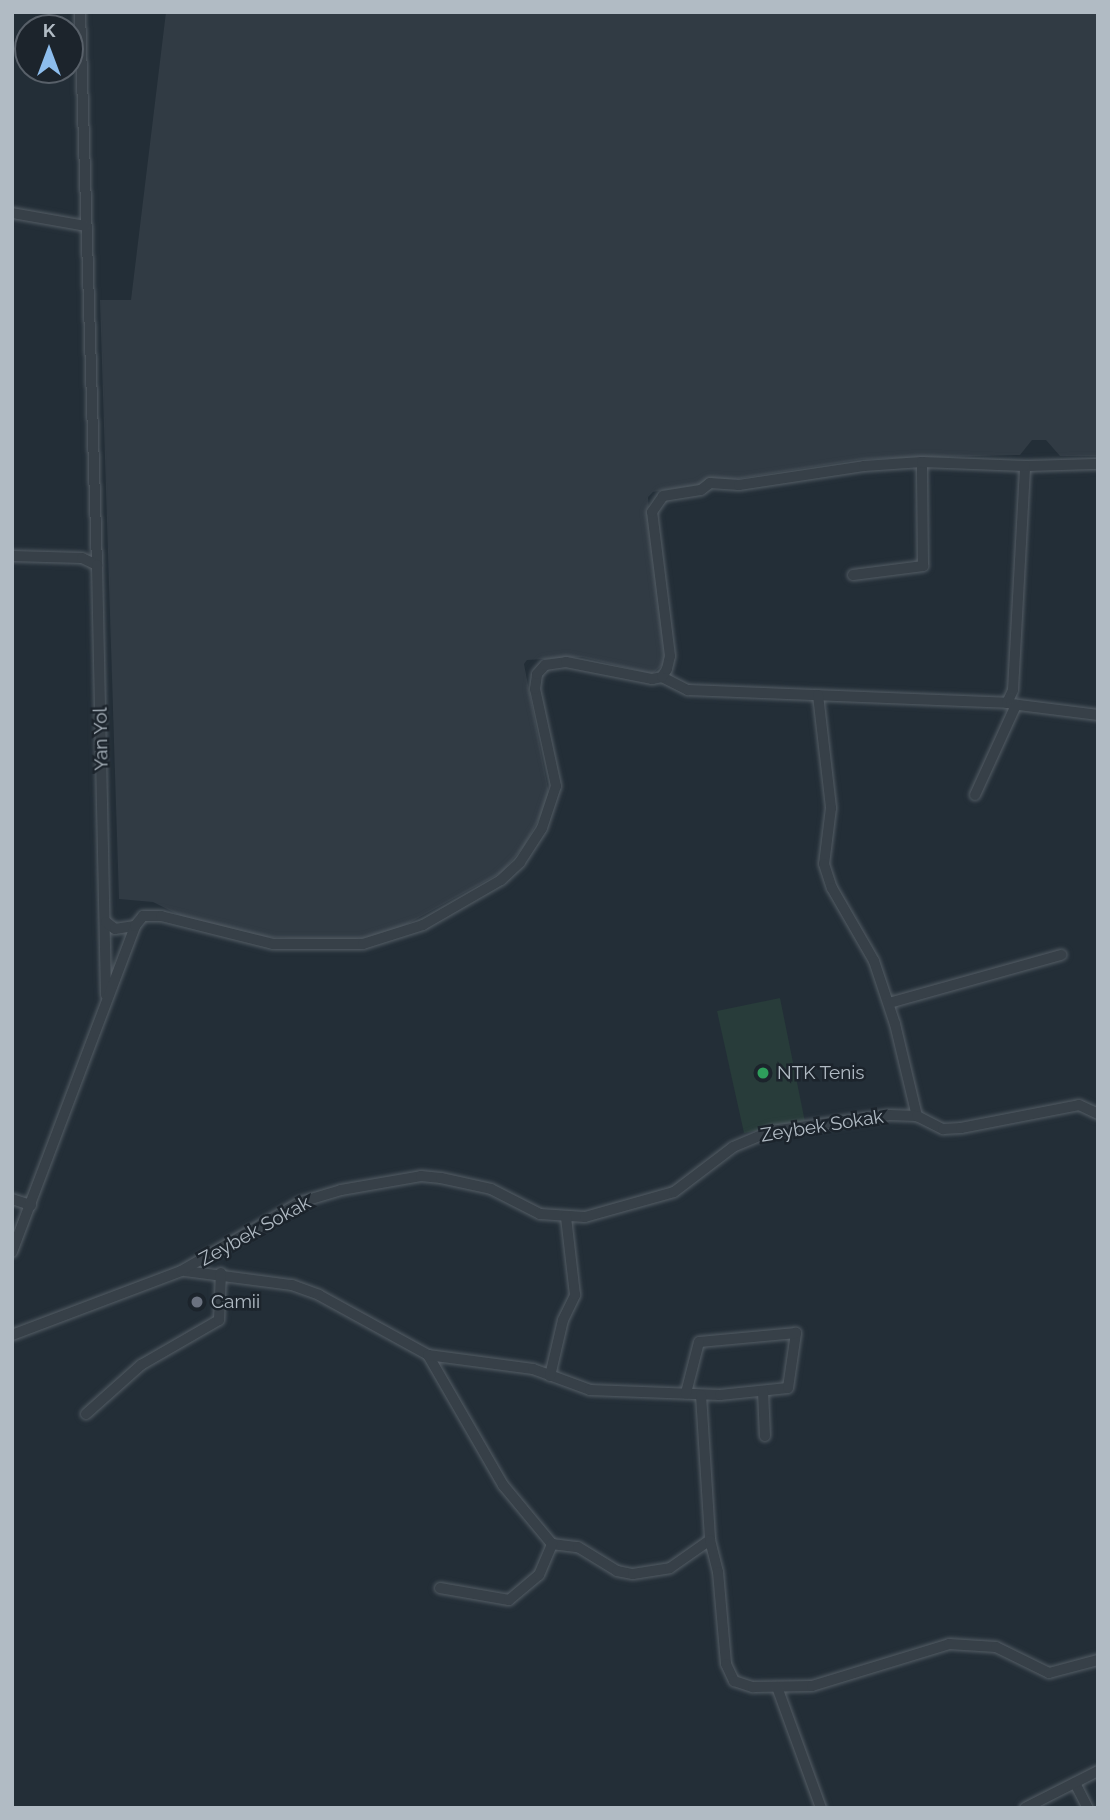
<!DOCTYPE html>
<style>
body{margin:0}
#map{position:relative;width:1110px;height:1820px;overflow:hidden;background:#232e37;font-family:Raleway,sans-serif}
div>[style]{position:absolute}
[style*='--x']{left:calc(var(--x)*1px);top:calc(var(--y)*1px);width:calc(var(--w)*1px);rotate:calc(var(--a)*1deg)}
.airport>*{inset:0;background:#313b44}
.green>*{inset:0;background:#283c3a}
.roads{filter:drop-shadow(0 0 2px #545d65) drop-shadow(0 0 2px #545d65)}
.minor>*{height:10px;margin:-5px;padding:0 5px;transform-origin:5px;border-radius:5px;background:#374048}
.dots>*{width:19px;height:19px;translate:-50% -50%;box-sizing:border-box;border:4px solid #1c242c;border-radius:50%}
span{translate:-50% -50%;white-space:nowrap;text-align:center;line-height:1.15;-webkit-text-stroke:5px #1c242c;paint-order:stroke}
.street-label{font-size:19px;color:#b1bbc4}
.poi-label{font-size:19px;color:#b1bbc4}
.left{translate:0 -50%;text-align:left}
.frame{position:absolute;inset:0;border:14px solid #b1bbc4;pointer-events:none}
.north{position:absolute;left:14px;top:14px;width:70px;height:70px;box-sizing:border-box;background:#1c242c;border:2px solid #586069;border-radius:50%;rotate:0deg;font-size:19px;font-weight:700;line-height:28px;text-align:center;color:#b1bbc4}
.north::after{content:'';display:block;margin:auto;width:24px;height:32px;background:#8dbded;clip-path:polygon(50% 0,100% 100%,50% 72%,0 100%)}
</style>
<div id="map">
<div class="airport">
<i style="clip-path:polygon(166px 12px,1098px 12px,1098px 456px,1060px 456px,1046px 440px,1032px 440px,1020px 455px,863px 459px,653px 492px,648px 497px,650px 526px,666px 662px,652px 674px,582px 657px,527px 660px,524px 664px,550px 799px,524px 846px,502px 872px,387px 935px,348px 940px,260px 937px,191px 921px,153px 902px,119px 899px,100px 300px,131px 300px)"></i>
</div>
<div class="green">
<i style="clip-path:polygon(780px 998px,805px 1122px,744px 1133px,717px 1011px)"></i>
</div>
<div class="roads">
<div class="minor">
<i style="--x:80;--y:12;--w:553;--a:88.24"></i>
<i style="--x:12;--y:213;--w:75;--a:10"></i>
<i style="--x:12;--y:556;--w:70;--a:1.6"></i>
<i style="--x:82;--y:558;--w:17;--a:25"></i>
<i style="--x:97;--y:565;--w:430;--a:88.8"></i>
<i style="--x:853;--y:575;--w:71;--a:-7.3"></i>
<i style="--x:923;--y:566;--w:104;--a:-90.6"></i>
<i style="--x:662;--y:677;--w:29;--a:27"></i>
<i style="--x:688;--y:690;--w:319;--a:2.3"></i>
<i style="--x:1007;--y:703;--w:14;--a:-65"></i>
<i style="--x:1013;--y:690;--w:224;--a:-86.9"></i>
<i style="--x:1025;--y:466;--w:73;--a:-1.6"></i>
<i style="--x:818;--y:695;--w:114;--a:83.4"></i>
<i style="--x:831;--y:808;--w:56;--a:97.1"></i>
<i style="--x:824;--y:864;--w:25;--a:72"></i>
<i style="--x:832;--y:888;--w:84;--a:60.1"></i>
<i style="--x:874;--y:961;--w:66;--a:71.6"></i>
<i style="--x:895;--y:1024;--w:95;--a:76.6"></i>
<i style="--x:1011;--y:704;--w:88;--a:7.2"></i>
<i style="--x:975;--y:795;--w:99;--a:-65.5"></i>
<i style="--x:106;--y:922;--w:11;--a:38"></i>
<i style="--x:115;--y:929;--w:20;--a:-9"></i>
<i style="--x:889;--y:1003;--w:179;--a:-15.6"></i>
<i style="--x:12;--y:1199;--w:20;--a:18"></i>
<i style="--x:12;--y:1252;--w:348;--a:-69.3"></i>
<i style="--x:135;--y:926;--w:13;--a:-51"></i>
<i style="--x:143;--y:916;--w:18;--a:0"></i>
<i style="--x:161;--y:916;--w:115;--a:14"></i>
<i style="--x:273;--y:944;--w:90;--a:0"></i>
<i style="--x:363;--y:944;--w:63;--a:-17.6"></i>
<i style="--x:423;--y:925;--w:90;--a:-30"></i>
<i style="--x:501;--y:880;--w:26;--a:-43"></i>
<i style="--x:520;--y:862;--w:40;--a:-57.1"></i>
<i style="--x:542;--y:828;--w:44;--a:-71.6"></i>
<i style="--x:556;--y:786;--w:99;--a:-102.2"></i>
<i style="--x:535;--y:689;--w:15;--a:-82"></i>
<i style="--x:537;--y:674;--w:12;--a:-48"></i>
<i style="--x:545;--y:665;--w:21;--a:-8"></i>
<i style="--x:566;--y:662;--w:88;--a:11.2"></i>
<i style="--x:652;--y:679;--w:10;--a:-11"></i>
<i style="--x:662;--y:677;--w:9;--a:-58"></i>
<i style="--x:667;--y:669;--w:13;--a:-77"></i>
<i style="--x:670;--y:656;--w:145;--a:-97.1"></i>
<i style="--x:652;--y:512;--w:19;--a:-55"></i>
<i style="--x:663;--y:496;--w:38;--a:-9"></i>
<i style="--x:701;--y:490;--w:11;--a:-38"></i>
<i style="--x:710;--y:483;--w:29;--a:4"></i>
<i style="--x:739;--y:485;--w:126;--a:-8.6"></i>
<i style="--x:864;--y:466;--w:58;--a:-3.9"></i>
<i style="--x:922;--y:462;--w:103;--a:2.2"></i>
<i style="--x:185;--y:1271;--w:108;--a:7.5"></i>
<i style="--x:292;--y:1285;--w:29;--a:20"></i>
<i style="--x:319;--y:1295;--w:124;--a:28.8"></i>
<i style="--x:428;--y:1355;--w:150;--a:60"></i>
<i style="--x:503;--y:1485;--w:77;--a:50.3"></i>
<i style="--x:552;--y:1544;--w:26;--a:7"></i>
<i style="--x:578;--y:1547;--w:46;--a:31.6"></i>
<i style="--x:617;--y:1571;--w:16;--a:11"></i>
<i style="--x:633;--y:1574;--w:37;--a:-9"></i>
<i style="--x:670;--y:1568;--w:49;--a:-35"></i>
<i style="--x:12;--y:1335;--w:181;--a:-20.7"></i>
<i style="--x:181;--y:1271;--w:138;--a:-29.9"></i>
<i style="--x:301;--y:1202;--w:42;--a:-16.7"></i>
<i style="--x:341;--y:1190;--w:81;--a:-9.9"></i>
<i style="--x:421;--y:1176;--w:20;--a:6"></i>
<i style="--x:441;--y:1178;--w:51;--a:12.4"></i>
<i style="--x:491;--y:1189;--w:55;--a:27"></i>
<i style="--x:540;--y:1214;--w:45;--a:3.8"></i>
<i style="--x:585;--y:1217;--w:92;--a:-15.7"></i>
<i style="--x:674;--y:1192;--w:74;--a:-37.3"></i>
<i style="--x:733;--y:1147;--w:41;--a:-22.8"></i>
<i style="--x:771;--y:1131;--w:119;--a:-7.7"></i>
<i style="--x:889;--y:1115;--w:28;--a:2"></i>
<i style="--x:917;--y:1116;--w:29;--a:27"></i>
<i style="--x:943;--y:1129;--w:18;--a:-3"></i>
<i style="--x:961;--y:1128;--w:120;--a:-11"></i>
<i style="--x:1079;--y:1105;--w:21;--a:25"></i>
<i style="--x:428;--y:1355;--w:106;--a:7.6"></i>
<i style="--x:533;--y:1369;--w:61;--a:20.2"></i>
<i style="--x:590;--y:1390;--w:130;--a:2.2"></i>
<i style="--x:720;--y:1395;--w:68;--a:-5.9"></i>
<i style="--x:788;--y:1388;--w:56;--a:-81.7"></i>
<i style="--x:796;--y:1333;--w:97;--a:174.7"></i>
<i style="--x:699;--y:1342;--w:53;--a:104.3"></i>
<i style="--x:550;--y:1376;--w:57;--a:-76.9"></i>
<i style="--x:563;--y:1320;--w:28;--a:-64"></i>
<i style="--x:575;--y:1295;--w:79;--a:-96.6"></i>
<i style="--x:763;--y:1391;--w:45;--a:87.5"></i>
<i style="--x:701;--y:1395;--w:145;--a:86.4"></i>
<i style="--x:710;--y:1540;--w:33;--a:76"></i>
<i style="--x:718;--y:1572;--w:92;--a:85"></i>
<i style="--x:726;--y:1664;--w:19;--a:65"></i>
<i style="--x:734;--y:1681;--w:20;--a:18"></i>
<i style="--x:753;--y:1687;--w:59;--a:-1"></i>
<i style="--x:812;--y:1686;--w:143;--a:-17"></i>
<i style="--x:949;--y:1644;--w:47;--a:3.7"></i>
<i style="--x:996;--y:1647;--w:59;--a:26.1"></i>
<i style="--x:1049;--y:1673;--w:51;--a:-14.9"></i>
<i style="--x:86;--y:1414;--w:74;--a:-41.7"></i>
<i style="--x:141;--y:1365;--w:90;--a:-30"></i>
<i style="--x:219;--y:1320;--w:47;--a:-87.6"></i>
<i style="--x:440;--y:1588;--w:70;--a:9.9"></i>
<i style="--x:509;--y:1600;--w:39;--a:-40"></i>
<i style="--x:539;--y:1575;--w:34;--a:-67"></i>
<i style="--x:777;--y:1687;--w:129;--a:70"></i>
<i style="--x:1075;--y:1783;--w:28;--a:63"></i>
<i style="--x:1025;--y:1808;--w:82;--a:-26.9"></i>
</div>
</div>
<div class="dots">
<i style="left:763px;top:1073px;background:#2e9e5b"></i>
<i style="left:197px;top:1302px;background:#6b7280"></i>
</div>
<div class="street-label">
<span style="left:101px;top:739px;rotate:-91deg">Yan Yol</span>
<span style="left:822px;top:1126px;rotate:-9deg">Zeybek Sokak</span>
<span style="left:255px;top:1231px;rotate:-29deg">Zeybek Sokak</span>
</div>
<div class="poi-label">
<span class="left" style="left:777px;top:1073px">NTK Tenis</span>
<span class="left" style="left:211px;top:1302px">Camii</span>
</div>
<div class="frame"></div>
<div class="north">K</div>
</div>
